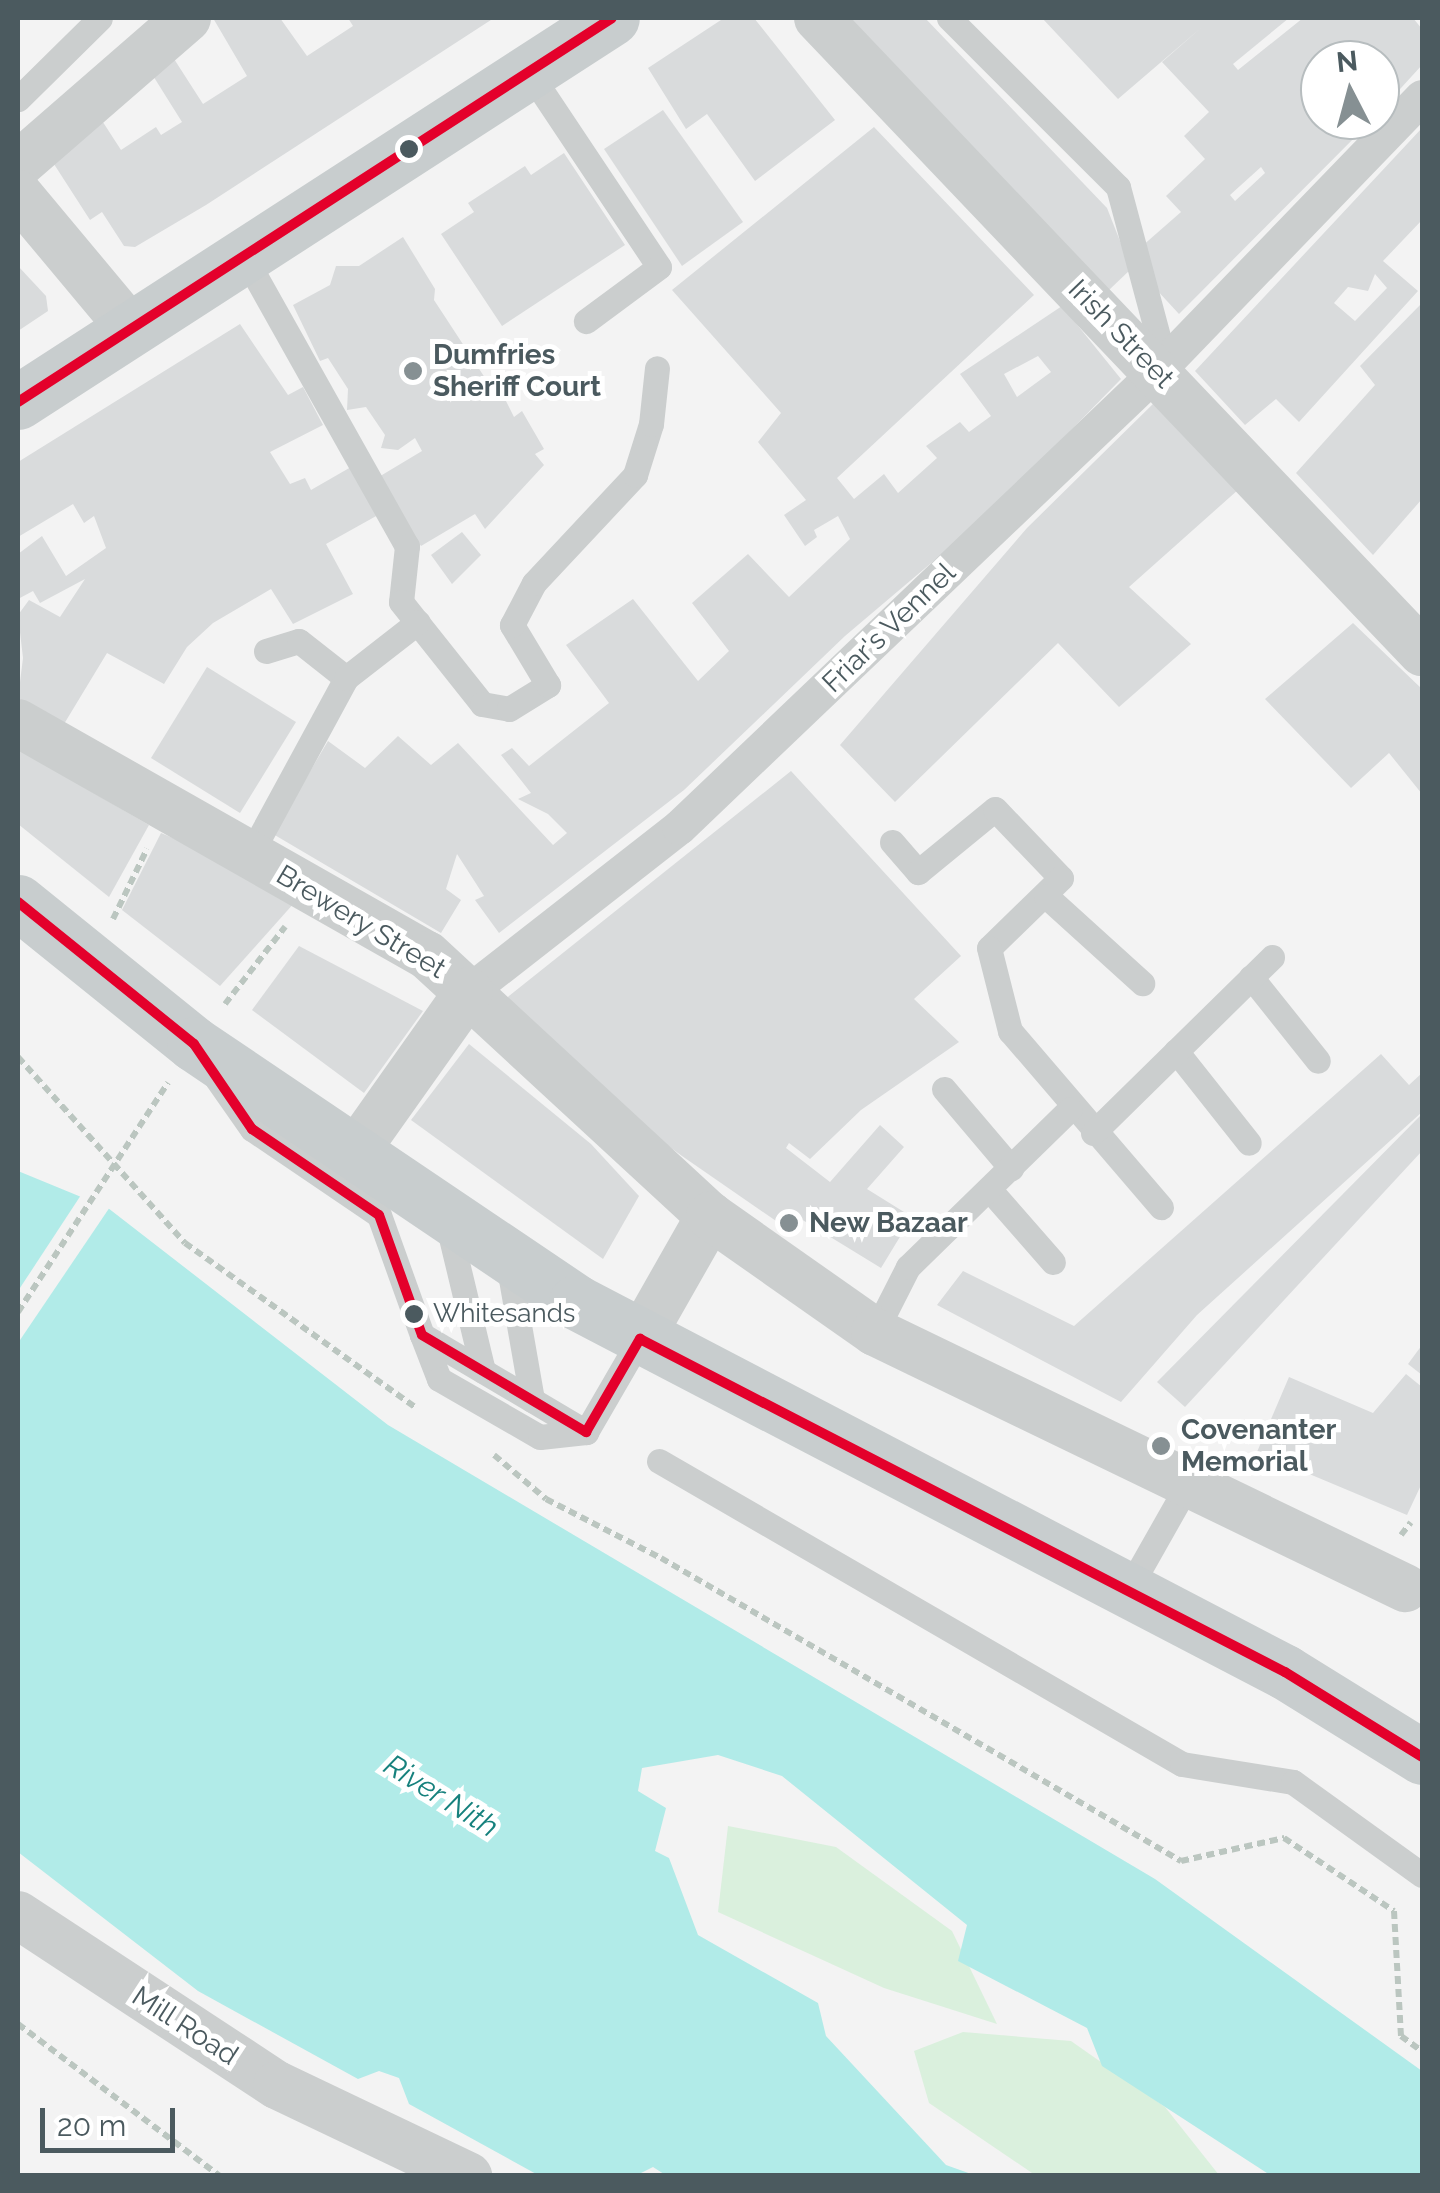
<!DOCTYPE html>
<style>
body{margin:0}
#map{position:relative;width:1440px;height:2193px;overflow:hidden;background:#f3f3f3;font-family:Raleway,sans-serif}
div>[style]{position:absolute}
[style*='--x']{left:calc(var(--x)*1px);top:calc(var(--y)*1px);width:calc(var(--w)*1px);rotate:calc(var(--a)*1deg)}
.green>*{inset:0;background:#daf0dd}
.water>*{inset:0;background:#b1ebe8}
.pier>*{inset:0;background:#f3f3f3}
.building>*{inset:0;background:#d9dbdc}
.path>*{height:6px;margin-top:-3px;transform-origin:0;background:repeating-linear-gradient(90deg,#bbc6c0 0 8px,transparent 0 13px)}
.service>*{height:25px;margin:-12.5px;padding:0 12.5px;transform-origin:12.5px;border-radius:12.5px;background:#cbcece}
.pedestrian>*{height:35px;margin:-17.5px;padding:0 17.5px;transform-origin:17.5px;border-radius:17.5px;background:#cbcece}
.minor>*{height:48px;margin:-24px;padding:0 24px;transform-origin:24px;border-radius:24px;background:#cbcece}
.primary>*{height:55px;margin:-27.5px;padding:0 27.5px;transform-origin:27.5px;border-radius:27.5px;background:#c8cdce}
.bus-1>*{height:10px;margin:-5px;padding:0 5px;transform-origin:5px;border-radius:5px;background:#e4002b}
.dots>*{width:28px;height:28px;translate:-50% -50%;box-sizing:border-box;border:5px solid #fff;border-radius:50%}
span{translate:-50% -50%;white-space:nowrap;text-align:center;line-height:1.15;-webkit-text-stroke:10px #fff;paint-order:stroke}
.bus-label{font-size:26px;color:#4b5a5f}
.left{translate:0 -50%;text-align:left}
.street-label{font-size:28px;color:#4b5a5f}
.poi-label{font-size:28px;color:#4b5a5f;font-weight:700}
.water-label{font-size:30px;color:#16817d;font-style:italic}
.frame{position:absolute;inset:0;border:20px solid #4b5a5f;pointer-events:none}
.north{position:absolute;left:1300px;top:40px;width:100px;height:100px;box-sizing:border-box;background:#fff;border:2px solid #b7bdbf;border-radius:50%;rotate:354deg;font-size:28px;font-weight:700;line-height:40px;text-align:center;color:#4b5a5f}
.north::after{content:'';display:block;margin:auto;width:35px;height:45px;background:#869093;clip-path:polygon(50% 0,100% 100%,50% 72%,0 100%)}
.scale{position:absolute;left:40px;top:2108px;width:135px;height:45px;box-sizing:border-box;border:5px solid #4b5a5f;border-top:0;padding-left:12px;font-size:30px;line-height:35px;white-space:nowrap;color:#4b5a5f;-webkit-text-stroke:8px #fff;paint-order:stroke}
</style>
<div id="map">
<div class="green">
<i style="clip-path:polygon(728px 1826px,836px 1847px,952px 1931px,997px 2024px,884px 1988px,718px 1912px)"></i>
<i style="clip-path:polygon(963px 2032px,1071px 2041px,1165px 2107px,1219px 2175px,1035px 2175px,929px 2103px,914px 2051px)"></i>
</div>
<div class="water">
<i style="clip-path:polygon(18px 1171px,108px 1208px,388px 1425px,1155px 1879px,1422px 2071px,1422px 2175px,1270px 2175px,1102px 2066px,1087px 2028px,958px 1961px,967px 1925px,782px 1776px,718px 1755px,642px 1768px,638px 1791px,666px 1808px,655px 1851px,669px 1858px,698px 1935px,818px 2003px,826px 2036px,946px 2165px,974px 2175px,667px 2176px,653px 2167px,637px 2175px,538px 2175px,409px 2104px,399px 2078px,379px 2071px,358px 2079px,198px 1991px,18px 1852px)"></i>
</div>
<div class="pier">
<i style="clip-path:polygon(83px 1192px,112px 1204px,18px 1343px,18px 1291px)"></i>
</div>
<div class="building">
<i style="clip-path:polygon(213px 18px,280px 18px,307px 56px,353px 26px,348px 18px,494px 18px,206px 205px,135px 247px,124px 246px,102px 212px,90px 220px,52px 161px,99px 116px,121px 150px,156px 127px,161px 135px,182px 122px,145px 63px,167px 48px,203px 104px,247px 76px)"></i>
<i style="clip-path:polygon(724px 18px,754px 18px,835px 120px,755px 181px,707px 114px,686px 129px,648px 68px)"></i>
<i style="clip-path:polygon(840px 18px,925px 18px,1107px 208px,1131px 269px,1109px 290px)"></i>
<i style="clip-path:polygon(evenodd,1042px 18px,1289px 18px,1233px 64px,1238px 70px,1303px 18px,1413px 18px,1422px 29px,1422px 65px,1380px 111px,1380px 60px,1320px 60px,1320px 120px,1372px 120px,1179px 314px,1155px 288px,1141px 247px,1181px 212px,1166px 196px,1205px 159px,1184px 136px,1209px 112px,1162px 62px,1202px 27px,1118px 99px,1042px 18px,1261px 167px,1265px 173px,1235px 201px,1230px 195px,1261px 167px)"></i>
<i style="clip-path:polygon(663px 110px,743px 222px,682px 266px,604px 149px)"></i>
<i style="clip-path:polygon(evenodd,874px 127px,1034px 295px,837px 478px,854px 499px,884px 474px,898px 493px,937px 458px,926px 446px,960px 422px,969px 432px,991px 416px,960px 374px,1062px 306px,1121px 379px,989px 514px,845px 636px,684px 790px,499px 933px,475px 900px,484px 896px,457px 854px,446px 889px,461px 900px,441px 933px,273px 834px,328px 741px,365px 768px,398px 736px,431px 765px,458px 743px,553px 845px,567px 833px,548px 814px,518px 799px,531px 793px,501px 755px,512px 748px,529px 766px,609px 703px,566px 645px,633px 599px,698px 681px,729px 651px,692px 603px,748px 554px,789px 597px,850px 539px,838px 516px,814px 530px,817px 537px,805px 546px,784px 515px,806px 500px,758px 442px,781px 413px,672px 290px,874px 127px,1038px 356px,1051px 372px,1017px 397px,1004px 374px,1038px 356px)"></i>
<i style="clip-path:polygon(evenodd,1422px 128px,1422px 220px,1383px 261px,1418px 291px,1299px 422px,1276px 399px,1245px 425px,1195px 371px,1422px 128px,1375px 274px,1387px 288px,1355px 321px,1334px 303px,1348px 287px,1368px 291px,1375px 274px)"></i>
<i style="clip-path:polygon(564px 153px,625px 245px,502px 326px,441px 234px,474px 212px,468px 203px,525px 166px,531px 175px)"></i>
<i style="clip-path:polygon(403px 237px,435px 289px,434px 300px,489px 384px,496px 381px,514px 417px,522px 411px,544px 449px,535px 454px,544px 465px,485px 529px,475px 514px,421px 546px,377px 478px,422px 451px,415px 438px,398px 450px,381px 448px,385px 435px,366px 407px,347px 410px,348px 389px,328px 358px,320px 361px,293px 305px,330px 285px,336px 266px,359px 266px)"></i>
<i style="clip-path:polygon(18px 266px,46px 296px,48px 311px,18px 331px)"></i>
<i style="clip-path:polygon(1422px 303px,1422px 499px,1373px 555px,1296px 473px,1375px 385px,1360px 366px)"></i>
<i style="clip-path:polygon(240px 324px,288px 395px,303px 387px,323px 425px,270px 452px,290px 484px,305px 478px,311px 490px,351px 467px,378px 515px,326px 544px,353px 594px,293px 624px,271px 589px,213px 623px,187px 647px,164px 684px,107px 653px,64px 724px,18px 698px,23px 658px,18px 615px,29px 600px,60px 617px,85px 579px,40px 603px,33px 591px,18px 599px,18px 554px,42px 536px,66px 576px,106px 548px,94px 516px,84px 523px,73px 504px,18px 537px,18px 462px)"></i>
<i style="clip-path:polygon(1158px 399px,1239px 489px,1129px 587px,1191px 644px,1119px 707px,1058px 643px,895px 802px,840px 745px,1027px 528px)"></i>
<i style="clip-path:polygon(462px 532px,481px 555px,452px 584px,431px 555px)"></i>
<i style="clip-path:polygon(1353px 623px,1422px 689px,1422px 794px,1389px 753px,1351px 788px,1265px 699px)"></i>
<i style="clip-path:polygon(207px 667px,296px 722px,240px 813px,151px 758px)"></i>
<i style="clip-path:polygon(18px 749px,149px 825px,109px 897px,18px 824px)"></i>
<i style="clip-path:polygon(791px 771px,961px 956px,914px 999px,959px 1042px,861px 1110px,810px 1159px,789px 1143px,786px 1148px,830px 1182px,880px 1125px,904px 1147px,867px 1189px,912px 1217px,881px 1268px,801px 1219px,792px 1232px,682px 1156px,609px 1102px,504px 1000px)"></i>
<i style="clip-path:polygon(161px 833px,303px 893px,220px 986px,122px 910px)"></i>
<i style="clip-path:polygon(299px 946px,423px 1011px,364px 1093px,252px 1010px)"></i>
<i style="clip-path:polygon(469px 1044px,591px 1144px,639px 1196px,603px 1259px,411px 1120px)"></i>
<i style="clip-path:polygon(1381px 1054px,1409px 1085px,1422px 1073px,1422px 1112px,1197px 1315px,1121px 1402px,937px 1305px,963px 1271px,1074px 1326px)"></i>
<i style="clip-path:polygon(1422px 1114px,1422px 1151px,1185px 1407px,1157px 1382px)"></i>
<i style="clip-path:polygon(1422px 1345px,1422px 1375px,1408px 1364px)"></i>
<i style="clip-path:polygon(1406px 1374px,1422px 1387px,1422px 1483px,1407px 1515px,1257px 1452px,1289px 1377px,1373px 1413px)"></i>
</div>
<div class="path">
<i style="--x:113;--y:919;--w:78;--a:-64.1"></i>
<i style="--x:225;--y:1004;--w:98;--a:-52.1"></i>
<i style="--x:18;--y:1057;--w:250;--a:48.1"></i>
<i style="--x:185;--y:1243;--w:282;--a:35.5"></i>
<i style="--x:18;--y:1312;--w:274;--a:-56.8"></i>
<i style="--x:494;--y:1455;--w:68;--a:40.2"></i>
<i style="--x:546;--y:1499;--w:129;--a:27.2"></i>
<i style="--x:661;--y:1558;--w:602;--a:30.23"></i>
<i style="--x:1181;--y:1861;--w:106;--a:-12.6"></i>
<i style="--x:1284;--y:1838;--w:132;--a:33.6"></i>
<i style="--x:1394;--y:1911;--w:125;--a:86.8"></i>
<i style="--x:1401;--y:2036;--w:26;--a:36"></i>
<i style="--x:1401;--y:1535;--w:16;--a:-52"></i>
<i style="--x:18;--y:2024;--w:253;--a:37"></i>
</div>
<div class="service">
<i style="--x:949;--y:18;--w:239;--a:45"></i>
<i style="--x:1118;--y:187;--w:158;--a:75"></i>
<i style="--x:1159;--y:340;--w:31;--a:94"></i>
<i style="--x:529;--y:72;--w:234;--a:56.3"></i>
<i style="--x:659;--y:267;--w:91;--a:143.5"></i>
<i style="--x:18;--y:99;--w:115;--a:-44.6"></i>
<i style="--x:244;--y:256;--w:333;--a:60.7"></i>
<i style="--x:407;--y:546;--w:56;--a:96.1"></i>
<i style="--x:401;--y:602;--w:130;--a:51.5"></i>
<i style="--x:482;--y:704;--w:27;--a:10"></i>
<i style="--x:509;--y:709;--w:46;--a:-31.6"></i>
<i style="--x:548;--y:685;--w:70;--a:-121"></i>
<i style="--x:512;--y:625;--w:47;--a:-62.4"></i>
<i style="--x:534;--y:583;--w:148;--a:-46.9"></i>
<i style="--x:635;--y:475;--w:53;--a:-72.6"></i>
<i style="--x:651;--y:424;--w:56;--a:-83.9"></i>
<i style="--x:266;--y:651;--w:34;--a:-17"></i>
<i style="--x:299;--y:641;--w:60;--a:38.2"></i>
<i style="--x:892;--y:842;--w:40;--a:49"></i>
<i style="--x:918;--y:872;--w:99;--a:-39.3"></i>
<i style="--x:995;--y:809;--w:95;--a:46.3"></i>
<i style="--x:1061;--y:878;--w:100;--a:135.8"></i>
<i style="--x:989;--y:948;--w:86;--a:75.8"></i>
<i style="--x:1010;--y:1031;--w:232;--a:49.4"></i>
<i style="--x:250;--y:855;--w:201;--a:-61.5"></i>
<i style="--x:346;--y:678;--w:91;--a:-37.9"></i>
<i style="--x:1046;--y:896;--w:130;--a:42.2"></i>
<i style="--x:1251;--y:977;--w:107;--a:51.4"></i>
<i style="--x:1176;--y:1051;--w:117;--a:51.6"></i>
<i style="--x:217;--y:1079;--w:61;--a:55"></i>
<i style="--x:252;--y:1129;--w:153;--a:34.1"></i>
<i style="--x:379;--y:1215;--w:127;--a:70.3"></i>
<i style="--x:422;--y:1335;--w:191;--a:30.6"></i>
<i style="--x:586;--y:1432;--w:108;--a:-59.9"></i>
<i style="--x:944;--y:1089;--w:104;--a:49.7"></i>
<i style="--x:1093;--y:1133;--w:251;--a:-44.5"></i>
<i style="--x:989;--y:1189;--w:97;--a:48.8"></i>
<i style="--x:447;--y:1221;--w:154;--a:76.5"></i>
<i style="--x:508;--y:1262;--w:140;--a:80.1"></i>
<i style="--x:875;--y:1332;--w:73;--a:-63.1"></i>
<i style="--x:908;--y:1267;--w:226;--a:-44.3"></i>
<i style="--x:422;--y:1335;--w:47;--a:68.9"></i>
<i style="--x:439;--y:1379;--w:116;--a:29.9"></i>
<i style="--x:540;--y:1437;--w:46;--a:-6.2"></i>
<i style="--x:659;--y:1461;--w:604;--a:30.09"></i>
<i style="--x:1182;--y:1764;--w:112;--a:9.2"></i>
<i style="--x:1293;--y:1782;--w:159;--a:35.8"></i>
<i style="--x:1128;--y:1590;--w:124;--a:-60.5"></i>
</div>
<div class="pedestrian">
<i style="--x:469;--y:991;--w:266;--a:-38"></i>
<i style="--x:679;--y:827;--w:661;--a:-43.65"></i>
<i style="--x:1157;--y:371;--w:381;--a:-46"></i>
</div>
<div class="minor">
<i style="--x:818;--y:18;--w:876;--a:46.39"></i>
<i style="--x:18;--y:165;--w:224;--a:-41"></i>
<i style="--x:18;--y:194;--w:176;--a:50.1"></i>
<i style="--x:18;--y:723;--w:470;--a:29.6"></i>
<i style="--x:427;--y:955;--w:385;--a:42.7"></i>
<i style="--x:355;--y:1152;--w:197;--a:-54.7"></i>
<i style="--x:640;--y:1339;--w:142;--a:-60.4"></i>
<i style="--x:710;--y:1216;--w:202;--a:35.1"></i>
<i style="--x:875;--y:1332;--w:589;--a:25.78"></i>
<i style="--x:18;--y:1915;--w:310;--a:33.3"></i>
<i style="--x:277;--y:2085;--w:212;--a:25.5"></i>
</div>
<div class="primary">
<i style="--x:18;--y:402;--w:707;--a:-32.88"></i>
<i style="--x:18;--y:902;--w:226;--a:38.9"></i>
<i style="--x:194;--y:1044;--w:461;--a:34"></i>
<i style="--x:576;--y:1302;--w:800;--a:27.56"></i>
<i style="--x:1285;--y:1672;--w:161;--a:31.8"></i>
</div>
<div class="bus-1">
<i style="--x:18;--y:402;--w:707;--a:-32.88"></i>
<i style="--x:18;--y:902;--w:226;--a:38.9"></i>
<i style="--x:194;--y:1044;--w:103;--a:55.7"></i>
<i style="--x:252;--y:1129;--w:153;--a:34.1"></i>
<i style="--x:379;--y:1215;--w:127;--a:70.3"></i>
<i style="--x:422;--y:1335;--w:191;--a:30.6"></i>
<i style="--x:586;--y:1432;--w:108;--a:-59.9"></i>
<i style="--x:640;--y:1339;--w:726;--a:27.31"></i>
<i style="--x:1285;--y:1672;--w:161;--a:31.8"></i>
</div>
<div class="dots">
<i style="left:409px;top:149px;background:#4b5a5f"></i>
<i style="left:413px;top:371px;background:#869093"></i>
<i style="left:789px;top:1223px;background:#869093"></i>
<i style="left:414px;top:1314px;background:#4b5a5f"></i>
<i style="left:1161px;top:1446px;background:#869093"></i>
</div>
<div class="bus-label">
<span class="left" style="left:433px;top:1314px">Whitesands</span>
</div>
<div class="street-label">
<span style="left:1121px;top:334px;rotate:46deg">Irish Street</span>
<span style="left:889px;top:628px;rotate:-44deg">Friar's Vennel</span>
<span style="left:361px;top:922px;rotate:31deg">Brewery Street</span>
<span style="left:185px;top:2026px;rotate:33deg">Mill Road</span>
</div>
<div class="poi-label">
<span class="left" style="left:433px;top:371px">Dumfries<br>Sheriff Court</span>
<span class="left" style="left:809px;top:1223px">New Bazaar</span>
<span class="left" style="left:1181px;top:1446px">Covenanter<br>Memorial</span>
</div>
<div class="water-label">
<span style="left:441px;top:1796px;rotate:32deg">River Nith</span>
</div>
<div class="frame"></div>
<div class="north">N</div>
<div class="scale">20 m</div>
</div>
